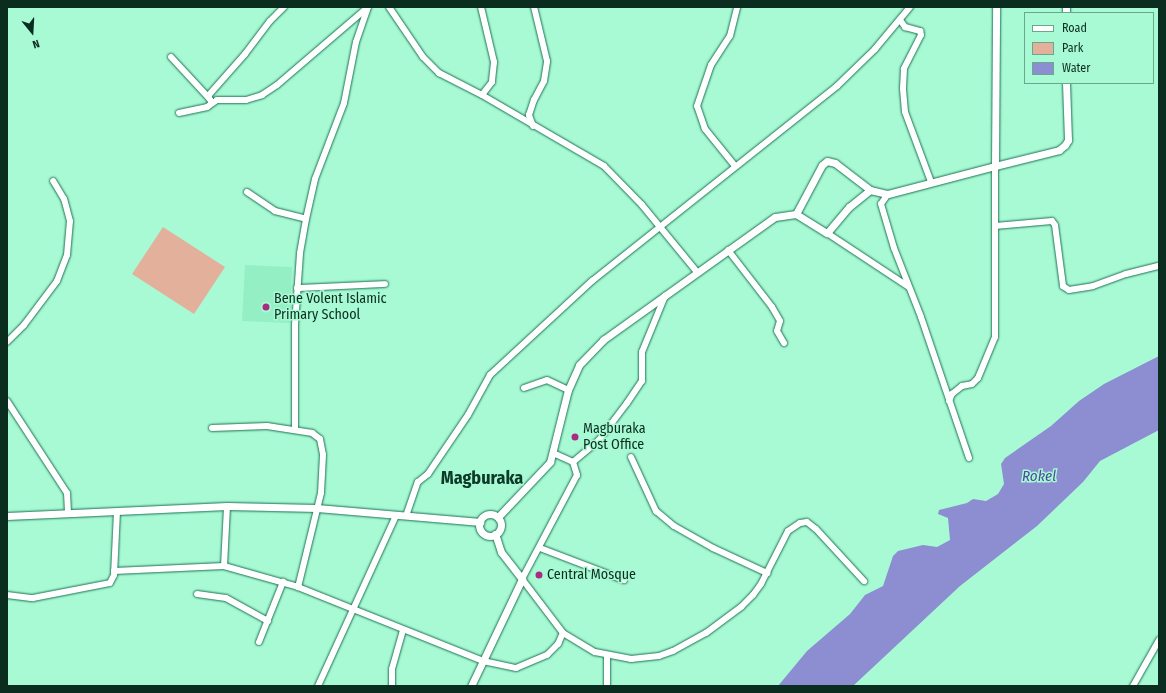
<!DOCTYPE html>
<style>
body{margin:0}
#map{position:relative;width:1166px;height:693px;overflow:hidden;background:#a8fad4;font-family:"Fira Sans Condensed",sans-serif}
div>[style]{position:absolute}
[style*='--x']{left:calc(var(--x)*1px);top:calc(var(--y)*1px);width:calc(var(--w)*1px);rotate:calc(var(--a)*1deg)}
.built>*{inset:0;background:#94efc5}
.green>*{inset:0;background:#e3b09c}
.water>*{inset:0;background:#8d8dd2}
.roads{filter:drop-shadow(0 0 1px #1c7353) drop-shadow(0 0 1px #1c7353)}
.minor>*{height:6px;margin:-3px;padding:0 3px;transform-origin:3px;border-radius:3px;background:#fff}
.tertiary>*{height:7px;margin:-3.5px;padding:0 3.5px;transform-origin:3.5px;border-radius:3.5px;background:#fff}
.tertiary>.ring{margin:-3.5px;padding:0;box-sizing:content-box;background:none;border:7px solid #fff;border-radius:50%}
.dots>*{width:11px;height:11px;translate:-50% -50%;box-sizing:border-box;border:2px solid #a8fad4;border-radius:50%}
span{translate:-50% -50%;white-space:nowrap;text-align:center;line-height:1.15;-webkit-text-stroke:3px #a8fad4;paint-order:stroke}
.poi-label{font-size:14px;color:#0a2d1f}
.left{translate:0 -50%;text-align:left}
.water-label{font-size:15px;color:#4f489c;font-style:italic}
.district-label{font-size:18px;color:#0c3928;font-weight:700}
.frame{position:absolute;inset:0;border:8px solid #0a2d1f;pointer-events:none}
.legend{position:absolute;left:1024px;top:12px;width:130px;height:72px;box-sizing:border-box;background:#a8fad4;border:1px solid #69a88c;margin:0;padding:5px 7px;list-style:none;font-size:12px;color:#0a2d1f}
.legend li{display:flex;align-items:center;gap:8px;height:20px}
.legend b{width:20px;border:1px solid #69a88c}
.north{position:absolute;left:12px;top:12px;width:40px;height:40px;-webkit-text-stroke:3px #a8fad4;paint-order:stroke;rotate:162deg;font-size:11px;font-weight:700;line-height:16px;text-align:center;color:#0a2d1f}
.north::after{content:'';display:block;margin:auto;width:14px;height:18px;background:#0a2d1f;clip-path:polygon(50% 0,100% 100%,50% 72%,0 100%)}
</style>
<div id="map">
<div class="built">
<i style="clip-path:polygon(245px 265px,292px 267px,290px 323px,242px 321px)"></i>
</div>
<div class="green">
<i style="clip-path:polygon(163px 227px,225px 267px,194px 314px,132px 274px)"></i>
</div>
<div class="water">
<i style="clip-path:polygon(1159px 356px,1159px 430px,1100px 461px,1083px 482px,1037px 526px,960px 586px,853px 686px,778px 686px,807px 651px,850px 614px,865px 595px,883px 586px,893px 556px,898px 551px,923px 545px,937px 547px,950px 540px,948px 518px,938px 514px,939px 510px,967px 503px,973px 499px,986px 501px,998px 494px,1004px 484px,1001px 464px,1005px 458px,1051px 426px,1079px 401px,1104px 384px)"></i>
</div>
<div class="roads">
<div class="minor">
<i style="--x:389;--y:7;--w:60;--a:55.8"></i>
<i style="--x:423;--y:57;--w:23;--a:45"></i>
<i style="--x:439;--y:73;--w:48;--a:27.1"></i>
<i style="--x:482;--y:95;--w:141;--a:30.2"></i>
<i style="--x:604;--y:166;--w:54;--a:45.7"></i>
<i style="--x:642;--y:205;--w:87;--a:50.6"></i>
<i style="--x:481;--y:7;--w:57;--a:76.7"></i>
<i style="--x:494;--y:62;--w:20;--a:96"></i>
<i style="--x:492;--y:82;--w:16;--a:128"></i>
<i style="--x:900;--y:20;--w:9;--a:54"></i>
<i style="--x:905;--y:27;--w:16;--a:15"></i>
<i style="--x:920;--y:31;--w:4;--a:76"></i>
<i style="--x:921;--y:35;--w:38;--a:117"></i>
<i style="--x:904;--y:69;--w:20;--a:93"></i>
<i style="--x:903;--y:89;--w:23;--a:85"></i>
<i style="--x:905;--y:112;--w:75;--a:69.6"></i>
<i style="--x:171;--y:57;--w:56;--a:47.2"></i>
<i style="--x:212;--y:103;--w:8;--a:-120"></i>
<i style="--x:208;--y:96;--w:56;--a:-48.6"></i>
<i style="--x:245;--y:54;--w:41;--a:-52.9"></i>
<i style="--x:270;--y:21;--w:20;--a:-45"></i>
<i style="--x:179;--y:113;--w:29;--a:-12"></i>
<i style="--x:207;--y:107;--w:12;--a:-35"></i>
<i style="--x:217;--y:100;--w:29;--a:0"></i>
<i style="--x:246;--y:100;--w:17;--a:-17"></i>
<i style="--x:262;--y:95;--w:18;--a:-34"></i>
<i style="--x:277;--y:85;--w:120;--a:-40.6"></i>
<i style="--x:533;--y:126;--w:12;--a:-110"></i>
<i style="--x:529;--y:115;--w:16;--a:-72"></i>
<i style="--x:534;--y:100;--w:21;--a:-62"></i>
<i style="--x:544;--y:81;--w:20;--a:-81"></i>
<i style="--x:547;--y:61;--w:56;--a:-103.5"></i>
<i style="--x:735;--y:166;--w:48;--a:-129"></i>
<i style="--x:705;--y:129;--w:24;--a:-109"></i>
<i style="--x:697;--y:106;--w:43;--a:-71.1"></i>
<i style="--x:711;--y:65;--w:35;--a:-57"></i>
<i style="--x:730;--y:36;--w:30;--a:-76"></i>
<i style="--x:247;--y:192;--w:34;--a:34"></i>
<i style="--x:275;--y:211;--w:32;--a:14"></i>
<i style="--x:888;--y:194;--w:12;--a:125"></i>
<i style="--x:881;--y:204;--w:46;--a:73.5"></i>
<i style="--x:894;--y:248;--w:74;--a:68.6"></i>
<i style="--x:921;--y:317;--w:149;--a:71.2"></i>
<i style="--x:995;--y:226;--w:57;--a:-5"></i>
<i style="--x:1052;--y:221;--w:5;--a:53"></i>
<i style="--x:1055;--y:225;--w:62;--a:82.5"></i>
<i style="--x:1063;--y:286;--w:7;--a:34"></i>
<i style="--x:1069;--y:290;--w:24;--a:-9"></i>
<i style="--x:1093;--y:286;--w:35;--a:-20"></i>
<i style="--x:1126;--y:274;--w:34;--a:-14"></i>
<i style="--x:827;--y:233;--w:98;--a:33.4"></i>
<i style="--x:728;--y:250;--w:72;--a:52.3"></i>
<i style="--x:772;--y:307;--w:16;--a:60"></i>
<i style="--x:780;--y:321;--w:10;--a:107"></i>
<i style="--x:777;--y:331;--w:14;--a:60"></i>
<i style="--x:297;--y:288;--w:88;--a:-2.6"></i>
<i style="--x:7;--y:342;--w:24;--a:-45"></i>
<i style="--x:24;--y:325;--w:55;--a:-53.1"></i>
<i style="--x:57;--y:281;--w:28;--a:-69"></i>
<i style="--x:67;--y:255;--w:34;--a:-85"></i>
<i style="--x:70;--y:221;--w:23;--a:-105"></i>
<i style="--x:64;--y:199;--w:21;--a:-121"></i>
<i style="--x:524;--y:388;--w:24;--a:-19"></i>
<i style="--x:547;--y:380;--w:23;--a:25"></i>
<i style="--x:7;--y:401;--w:110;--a:56.9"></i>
<i style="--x:67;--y:493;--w:20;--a:87"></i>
<i style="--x:949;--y:401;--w:8;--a:-67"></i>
<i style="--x:952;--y:394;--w:13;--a:-39"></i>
<i style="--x:962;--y:386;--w:10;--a:-11"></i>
<i style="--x:972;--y:384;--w:8;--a:-45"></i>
<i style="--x:978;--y:378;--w:44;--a:-67.5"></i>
<i style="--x:995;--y:337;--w:171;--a:-90"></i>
<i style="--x:212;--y:428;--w:55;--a:-2.1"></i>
<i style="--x:267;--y:426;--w:46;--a:8.8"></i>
<i style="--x:312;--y:433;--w:10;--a:37"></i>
<i style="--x:320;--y:439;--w:16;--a:79"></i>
<i style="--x:323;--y:455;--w:38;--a:93"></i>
<i style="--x:321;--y:493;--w:97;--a:103.7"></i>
<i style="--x:295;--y:429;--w:104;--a:-90"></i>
<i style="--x:295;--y:325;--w:72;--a:-86"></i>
<i style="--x:300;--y:253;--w:35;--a:-80"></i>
<i style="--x:306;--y:219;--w:41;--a:-77.3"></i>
<i style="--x:315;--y:179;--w:81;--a:-69.1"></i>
<i style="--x:344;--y:103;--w:62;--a:-78.9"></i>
<i style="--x:356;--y:42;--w:37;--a:-71"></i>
<i style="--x:553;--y:453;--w:22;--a:24"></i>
<i style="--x:573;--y:462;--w:34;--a:-40"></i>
<i style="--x:599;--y:440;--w:46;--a:-52.9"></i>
<i style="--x:627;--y:403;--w:27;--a:-56"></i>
<i style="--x:642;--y:381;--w:29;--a:-90"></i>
<i style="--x:642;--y:352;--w:61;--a:-67.7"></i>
<i style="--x:631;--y:457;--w:60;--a:65.2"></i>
<i style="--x:656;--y:511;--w:23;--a:40"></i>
<i style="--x:674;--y:526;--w:45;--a:29.4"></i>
<i style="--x:713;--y:548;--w:60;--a:24.8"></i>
<i style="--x:573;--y:462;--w:14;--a:73"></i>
<i style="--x:577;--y:475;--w:118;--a:117.9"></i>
<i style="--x:522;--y:579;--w:68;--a:52.8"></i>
<i style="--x:563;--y:633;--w:37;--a:31"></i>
<i style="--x:595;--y:652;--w:37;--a:11"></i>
<i style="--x:631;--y:659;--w:28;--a:-6"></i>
<i style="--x:659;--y:656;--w:15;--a:-20"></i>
<i style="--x:673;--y:651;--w:38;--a:-29"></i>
<i style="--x:706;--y:633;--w:44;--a:-36.6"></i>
<i style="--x:741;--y:607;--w:17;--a:-45"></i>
<i style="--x:753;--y:595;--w:14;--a:-54"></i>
<i style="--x:761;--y:584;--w:59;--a:-63"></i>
<i style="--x:788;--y:531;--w:14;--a:-34"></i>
<i style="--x:800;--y:523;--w:7;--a:-8"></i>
<i style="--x:807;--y:522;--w:11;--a:38"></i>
<i style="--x:816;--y:529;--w:71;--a:47.3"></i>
<i style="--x:406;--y:516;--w:36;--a:-71"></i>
<i style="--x:418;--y:482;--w:13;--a:-39"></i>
<i style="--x:428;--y:474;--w:71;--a:-55.9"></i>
<i style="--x:468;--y:415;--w:46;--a:-61.2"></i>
<i style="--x:490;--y:375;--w:139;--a:-42.7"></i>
<i style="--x:592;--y:281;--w:313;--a:-38.5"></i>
<i style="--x:837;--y:86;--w:53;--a:-44.2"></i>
<i style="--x:875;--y:49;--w:55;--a:-50.2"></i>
<i style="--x:540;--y:548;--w:90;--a:20.9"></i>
<i style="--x:224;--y:566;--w:60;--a:-87.1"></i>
<i style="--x:114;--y:571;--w:110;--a:-2.6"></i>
<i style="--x:224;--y:566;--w:77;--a:15.8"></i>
<i style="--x:298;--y:587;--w:199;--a:21.8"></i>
<i style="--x:483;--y:661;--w:34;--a:12"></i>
<i style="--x:516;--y:668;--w:34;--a:-23"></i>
<i style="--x:547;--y:655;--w:16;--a:-45"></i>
<i style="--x:558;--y:644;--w:12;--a:-66"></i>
<i style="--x:197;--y:594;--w:29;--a:8"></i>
<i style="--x:226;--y:598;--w:48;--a:28.7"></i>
<i style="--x:7;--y:595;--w:26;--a:7"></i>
<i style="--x:33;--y:598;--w:78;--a:-11"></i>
<i style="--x:110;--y:583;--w:9;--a:-63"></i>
<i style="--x:114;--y:575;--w:63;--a:-87.3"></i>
<i style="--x:259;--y:642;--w:65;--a:-68.2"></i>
<i style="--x:607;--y:655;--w:31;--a:90"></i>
<i style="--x:318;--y:686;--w:187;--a:-65.4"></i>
<i style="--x:392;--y:686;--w:17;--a:-90"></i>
<i style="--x:392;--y:669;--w:41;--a:-74.2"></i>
<i style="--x:1133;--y:686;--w:53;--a:-60.5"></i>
</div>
<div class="tertiary">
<i style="--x:1066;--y:7;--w:6;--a:90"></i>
<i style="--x:995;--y:166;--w:66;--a:-14"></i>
<i style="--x:1059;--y:150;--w:8;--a:-40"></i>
<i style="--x:1065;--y:145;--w:6;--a:-59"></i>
<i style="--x:1068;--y:140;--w:57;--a:-92"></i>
<i style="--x:796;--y:214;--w:55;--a:-62"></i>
<i style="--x:822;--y:165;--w:6;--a:-39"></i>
<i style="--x:827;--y:161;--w:8;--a:14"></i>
<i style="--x:835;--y:163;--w:44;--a:37.6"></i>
<i style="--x:870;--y:190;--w:18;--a:13"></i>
<i style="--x:888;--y:194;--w:111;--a:-14.7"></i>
<i style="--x:995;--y:166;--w:159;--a:-89.6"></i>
<i class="ring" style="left:479px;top:514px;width:15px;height:15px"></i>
<i style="--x:7;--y:516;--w:220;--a:-2.6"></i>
<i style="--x:227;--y:506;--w:90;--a:1.3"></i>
<i style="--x:317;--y:508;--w:164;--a:4.9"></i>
<i style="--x:498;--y:517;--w:76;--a:-46.6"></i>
<i style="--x:550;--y:462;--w:74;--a:-76"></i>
<i style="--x:568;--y:390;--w:27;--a:-66"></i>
<i style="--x:579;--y:365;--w:35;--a:-46"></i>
<i style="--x:603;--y:340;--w:211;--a:-35.6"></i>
<i style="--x:775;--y:217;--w:21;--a:-8"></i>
<i style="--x:796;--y:214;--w:36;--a:32"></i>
<i style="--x:827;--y:233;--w:34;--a:-50"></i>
<i style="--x:849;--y:207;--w:27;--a:-39"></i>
<i style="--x:471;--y:686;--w:119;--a:-64.5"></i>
<i style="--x:522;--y:579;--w:34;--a:-128"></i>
<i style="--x:501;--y:552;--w:19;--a:-108"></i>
</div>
</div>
<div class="dots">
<i style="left:266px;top:307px;background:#a82d81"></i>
<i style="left:575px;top:437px;background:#a82d81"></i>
<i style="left:539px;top:575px;background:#a82d81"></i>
</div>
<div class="poi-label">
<span class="left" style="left:274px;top:307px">Bene Volent Islamic<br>Primary School</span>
<span class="left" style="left:583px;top:437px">Magburaka<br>Post Office</span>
<span class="left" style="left:547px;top:575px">Central Mosque</span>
</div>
<div class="water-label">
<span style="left:1039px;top:477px">Rokel</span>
</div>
<div class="district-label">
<span style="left:482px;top:478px">Magburaka</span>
</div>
<div class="frame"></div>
<ul class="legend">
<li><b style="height:5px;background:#fff"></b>Road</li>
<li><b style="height:11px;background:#e3b09c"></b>Park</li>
<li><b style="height:11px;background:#8d8dd2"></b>Water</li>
</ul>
<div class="north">N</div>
</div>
